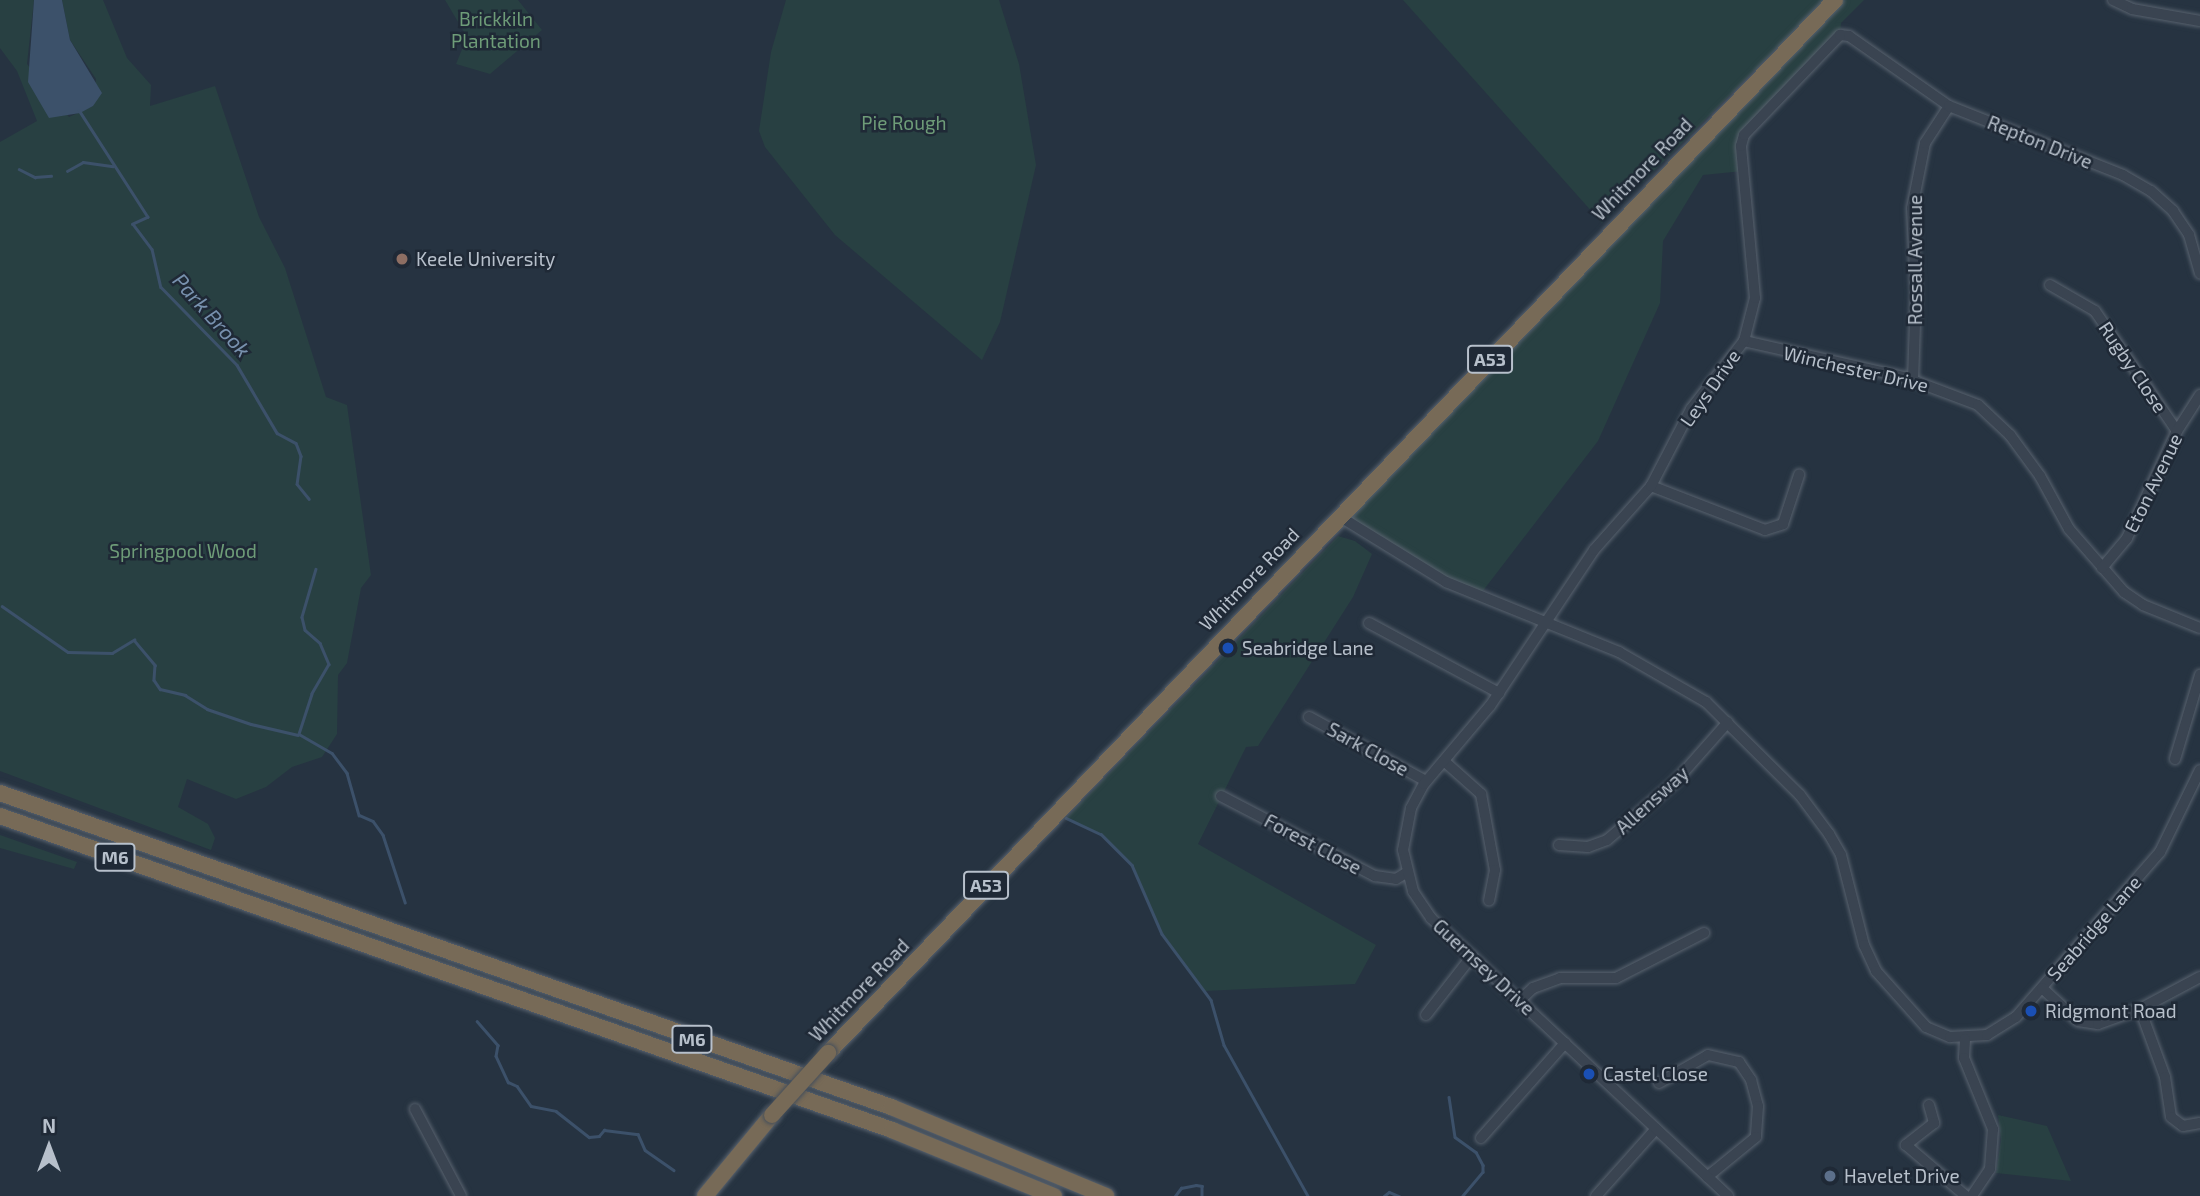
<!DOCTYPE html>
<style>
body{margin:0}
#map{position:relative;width:2200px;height:1196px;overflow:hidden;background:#263341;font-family:"Exo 2",sans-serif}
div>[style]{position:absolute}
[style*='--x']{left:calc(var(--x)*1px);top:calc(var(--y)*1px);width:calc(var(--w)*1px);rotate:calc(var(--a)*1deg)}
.green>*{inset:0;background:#284042}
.water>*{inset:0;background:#3c516a}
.stream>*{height:2.5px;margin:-1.25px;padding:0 1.25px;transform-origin:1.25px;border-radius:1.25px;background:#3c516a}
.roads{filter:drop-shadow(0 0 2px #58626e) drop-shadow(0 0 2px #58626e)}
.minor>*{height:10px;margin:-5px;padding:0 5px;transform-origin:5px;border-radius:5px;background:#3a4451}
.highway>*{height:16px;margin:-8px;padding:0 8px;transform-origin:8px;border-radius:8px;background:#776a57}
.bridges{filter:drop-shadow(0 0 2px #454f5b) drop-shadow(0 0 2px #454f5b)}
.highway-bridge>*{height:16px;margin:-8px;padding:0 8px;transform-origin:8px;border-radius:8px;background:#776a57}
.dots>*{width:19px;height:19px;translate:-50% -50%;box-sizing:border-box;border:4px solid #1f2936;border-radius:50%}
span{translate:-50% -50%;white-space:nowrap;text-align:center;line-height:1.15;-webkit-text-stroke:5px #1f2936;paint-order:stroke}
.shield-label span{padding:2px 5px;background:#1f2936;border:2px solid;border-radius:5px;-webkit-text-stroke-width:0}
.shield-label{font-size:18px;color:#b7c0cb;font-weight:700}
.park-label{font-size:19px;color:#6e9c78}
.street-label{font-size:19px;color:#b7c0cb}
.poi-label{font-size:19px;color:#b7c0cb}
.left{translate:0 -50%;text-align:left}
.water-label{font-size:21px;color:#7891ae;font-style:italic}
.north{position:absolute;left:14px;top:1112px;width:70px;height:70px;-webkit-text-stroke:5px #1f2936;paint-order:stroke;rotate:0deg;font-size:19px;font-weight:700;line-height:28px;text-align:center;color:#b7c0cb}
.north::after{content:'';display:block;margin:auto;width:24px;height:32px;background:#b7c0cb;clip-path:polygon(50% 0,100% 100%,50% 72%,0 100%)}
</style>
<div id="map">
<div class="green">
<i style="clip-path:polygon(0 0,34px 0,27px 64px,69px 117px,93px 106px,96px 79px,70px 40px,62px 0,103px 0,127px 58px,151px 85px,150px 106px,215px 86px,259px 217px,285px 268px,326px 397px,347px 405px,371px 575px,361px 588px,347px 663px,338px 675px,337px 734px,322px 757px,292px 767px,266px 787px,236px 799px,187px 779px,178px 807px,208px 824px,215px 838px,211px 850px,0 771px,0 142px,37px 121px,17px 71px,0 48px)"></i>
<i style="clip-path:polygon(445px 0,518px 0,542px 30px,490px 74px,456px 64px,467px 37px)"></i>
<i style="clip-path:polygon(786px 0,999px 0,1019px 64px,1036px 165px,1000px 322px,982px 360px,835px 235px,765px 147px,759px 131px,771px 52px)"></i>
<i style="clip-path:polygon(1403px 0,1825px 0,1602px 223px)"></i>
<i style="clip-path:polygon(1835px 0,1864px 0,1841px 23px,1840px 35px,1744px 135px,1743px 171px,1703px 175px,1663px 241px,1660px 303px,1598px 441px,1479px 596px,1339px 516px)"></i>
<i style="clip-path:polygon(1338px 536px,1355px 541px,1372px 554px,1353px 597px,1258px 746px,1246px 747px,1198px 844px,1376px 945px,1355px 984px,1205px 991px,1162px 934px,1132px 865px,1101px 834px,1066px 818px)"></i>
<i style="clip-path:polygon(0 835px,77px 862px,74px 869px,0 848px)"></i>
<i style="clip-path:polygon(1998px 1115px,2047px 1126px,2071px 1181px,1996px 1173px,2001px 1140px)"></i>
</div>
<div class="water">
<i style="clip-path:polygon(34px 0,62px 0,70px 40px,102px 93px,93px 106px,80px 113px,49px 118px,28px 82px)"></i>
</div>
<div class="stream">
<i style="--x:79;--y:110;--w:127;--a:57.2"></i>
<i style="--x:148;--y:217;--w:17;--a:155"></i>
<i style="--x:133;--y:224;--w:31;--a:53"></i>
<i style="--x:152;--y:249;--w:39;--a:77"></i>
<i style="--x:161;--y:287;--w:109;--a:45.7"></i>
<i style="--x:237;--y:365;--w:79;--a:59.5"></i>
<i style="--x:277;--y:433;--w:21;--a:28"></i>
<i style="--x:296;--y:443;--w:14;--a:69"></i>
<i style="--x:301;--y:456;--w:28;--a:98"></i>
<i style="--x:297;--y:484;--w:19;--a:51"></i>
<i style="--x:19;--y:169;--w:18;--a:27"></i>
<i style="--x:35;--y:177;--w:16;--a:-4"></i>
<i style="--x:67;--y:171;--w:18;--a:-29"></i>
<i style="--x:83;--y:162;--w:30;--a:8"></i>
<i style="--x:316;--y:569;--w:50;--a:106.3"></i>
<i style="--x:302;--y:617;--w:13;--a:77"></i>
<i style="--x:305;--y:630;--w:20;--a:41"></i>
<i style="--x:320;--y:643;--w:23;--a:67"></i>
<i style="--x:329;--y:664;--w:34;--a:120"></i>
<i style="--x:312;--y:694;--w:42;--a:108"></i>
<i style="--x:299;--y:734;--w:38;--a:30"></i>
<i style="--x:332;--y:753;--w:25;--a:53"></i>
<i style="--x:347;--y:773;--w:44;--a:74.1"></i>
<i style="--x:359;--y:815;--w:15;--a:23"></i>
<i style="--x:373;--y:821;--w:17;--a:54"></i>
<i style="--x:383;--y:835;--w:71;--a:71.8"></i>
<i style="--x:2;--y:606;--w:80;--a:34.9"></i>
<i style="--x:68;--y:652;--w:44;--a:1.3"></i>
<i style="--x:112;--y:653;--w:26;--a:-31"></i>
<i style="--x:134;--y:640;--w:33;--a:50"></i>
<i style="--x:155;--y:665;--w:15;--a:94"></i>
<i style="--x:154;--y:680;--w:11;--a:56"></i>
<i style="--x:160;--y:689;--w:26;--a:13"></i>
<i style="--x:185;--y:695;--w:26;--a:32"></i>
<i style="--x:207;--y:709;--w:46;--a:18.8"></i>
<i style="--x:251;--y:724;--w:48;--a:13.2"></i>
<i style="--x:1066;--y:818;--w:38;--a:25"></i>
<i style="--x:1101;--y:834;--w:44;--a:45"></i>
<i style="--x:1132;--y:865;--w:75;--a:66.5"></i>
<i style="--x:1162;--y:934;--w:82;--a:53.4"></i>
<i style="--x:1211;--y:1000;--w:47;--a:73.9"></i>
<i style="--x:1224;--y:1045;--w:173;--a:60.9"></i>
<i style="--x:477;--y:1021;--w:32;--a:49"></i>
<i style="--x:498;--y:1045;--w:11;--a:100"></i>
<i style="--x:496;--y:1056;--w:29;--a:65"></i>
<i style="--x:508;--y:1082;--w:10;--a:24"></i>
<i style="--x:517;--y:1086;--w:24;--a:55"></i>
<i style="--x:531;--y:1106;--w:25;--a:11"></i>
<i style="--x:556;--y:1111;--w:42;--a:38.2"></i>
<i style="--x:589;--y:1137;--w:10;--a:-6"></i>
<i style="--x:599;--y:1136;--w:8;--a:-50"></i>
<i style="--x:604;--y:1130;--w:34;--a:7"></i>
<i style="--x:638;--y:1134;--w:17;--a:66"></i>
<i style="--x:645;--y:1150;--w:35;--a:35"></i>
<i style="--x:1449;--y:1097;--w:40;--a:81.5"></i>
<i style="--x:1455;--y:1137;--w:26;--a:36"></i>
<i style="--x:1476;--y:1152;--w:15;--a:62"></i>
<i style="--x:1483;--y:1165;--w:7;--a:90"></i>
<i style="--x:1483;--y:1172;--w:31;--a:130"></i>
<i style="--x:1175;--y:1196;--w:10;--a:-53"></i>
<i style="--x:1181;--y:1188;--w:15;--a:-11"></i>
<i style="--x:1196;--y:1185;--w:6;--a:9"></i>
<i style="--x:1202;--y:1186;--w:10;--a:90"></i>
<i style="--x:1384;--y:1196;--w:6;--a:-39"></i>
<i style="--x:1389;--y:1192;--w:11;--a:22"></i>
</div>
<div class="roads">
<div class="minor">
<i style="--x:2113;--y:0;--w:21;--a:25"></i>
<i style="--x:2132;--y:9;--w:69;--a:10"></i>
<i style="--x:2050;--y:285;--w:52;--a:30"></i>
<i style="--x:2095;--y:311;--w:145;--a:55.7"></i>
<i style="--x:1744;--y:341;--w:164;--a:12.7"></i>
<i style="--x:1904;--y:377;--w:79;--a:20.7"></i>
<i style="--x:1978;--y:405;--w:44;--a:43.2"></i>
<i style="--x:2010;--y:435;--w:51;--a:53.8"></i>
<i style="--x:2040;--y:476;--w:60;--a:61.3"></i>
<i style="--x:2069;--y:529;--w:84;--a:48.9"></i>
<i style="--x:2124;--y:592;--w:23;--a:34"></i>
<i style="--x:2143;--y:605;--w:61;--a:22"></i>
<i style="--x:1913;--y:380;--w:88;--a:-88"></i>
<i style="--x:1916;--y:292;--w:84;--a:-92.7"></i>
<i style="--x:1912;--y:208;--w:66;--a:-78.7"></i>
<i style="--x:1925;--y:143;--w:44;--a:-57"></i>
<i style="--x:1651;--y:486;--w:122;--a:21.1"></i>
<i style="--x:1765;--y:530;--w:19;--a:-18"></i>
<i style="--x:1783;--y:524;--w:52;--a:-71.9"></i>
<i style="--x:1339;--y:516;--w:126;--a:31.7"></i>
<i style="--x:1446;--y:582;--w:187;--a:22"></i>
<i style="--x:1619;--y:652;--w:100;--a:29.9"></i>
<i style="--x:1706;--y:702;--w:132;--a:44.7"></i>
<i style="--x:1800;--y:795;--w:49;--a:53.4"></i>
<i style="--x:1829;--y:834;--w:24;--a:60"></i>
<i style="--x:1841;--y:855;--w:93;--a:75.7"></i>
<i style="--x:1864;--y:945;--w:29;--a:65"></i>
<i style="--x:1876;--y:971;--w:75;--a:48.2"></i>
<i style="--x:1926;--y:1027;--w:26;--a:23"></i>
<i style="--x:1950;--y:1037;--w:37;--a:-3"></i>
<i style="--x:1987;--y:1035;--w:34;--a:-32"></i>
<i style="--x:2016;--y:1017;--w:219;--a:-48.9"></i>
<i style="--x:2160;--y:852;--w:91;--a:-64"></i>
<i style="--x:2102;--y:568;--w:39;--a:-50"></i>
<i style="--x:2127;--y:538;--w:118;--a:-65"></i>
<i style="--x:2177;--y:431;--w:43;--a:-57.4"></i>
<i style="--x:1369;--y:623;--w:148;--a:28.3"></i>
<i style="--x:1309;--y:717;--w:133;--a:28.7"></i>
<i style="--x:2175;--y:759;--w:88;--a:-73.4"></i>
<i style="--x:1444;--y:761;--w:50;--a:41.7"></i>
<i style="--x:1481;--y:794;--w:77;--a:79.6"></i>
<i style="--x:1495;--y:870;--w:31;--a:101"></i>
<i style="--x:1221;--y:796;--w:174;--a:27.5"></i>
<i style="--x:1375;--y:876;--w:21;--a:8"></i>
<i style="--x:1396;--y:879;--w:12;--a:-31"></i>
<i style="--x:1559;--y:845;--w:29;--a:4"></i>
<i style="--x:1588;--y:847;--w:20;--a:-20"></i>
<i style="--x:1607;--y:840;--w:88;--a:-40.4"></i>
<i style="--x:1674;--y:783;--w:81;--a:-48.5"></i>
<i style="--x:2042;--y:988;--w:49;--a:42.5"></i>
<i style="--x:2078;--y:1021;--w:20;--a:9"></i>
<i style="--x:2098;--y:1024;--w:45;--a:-19.7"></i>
<i style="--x:2140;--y:1009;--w:68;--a:-28.1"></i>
<i style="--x:1519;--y:1001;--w:19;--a:-43"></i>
<i style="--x:1533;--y:988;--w:29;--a:-20"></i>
<i style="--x:1560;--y:978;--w:56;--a:0"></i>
<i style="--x:1616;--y:978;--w:99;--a:-27.1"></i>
<i style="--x:2140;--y:1009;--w:72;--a:69.8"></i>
<i style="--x:2165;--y:1077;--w:40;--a:81.5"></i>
<i style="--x:2171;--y:1117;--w:15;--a:37"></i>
<i style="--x:2183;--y:1126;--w:17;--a:-10"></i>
<i style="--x:1426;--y:1015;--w:75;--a:-52.1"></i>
<i style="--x:1965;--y:1039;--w:19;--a:93"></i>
<i style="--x:1964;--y:1058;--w:77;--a:67.8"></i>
<i style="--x:1993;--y:1129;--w:40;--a:94.3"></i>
<i style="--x:1990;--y:1169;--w:32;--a:124"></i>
<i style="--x:1659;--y:1083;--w:56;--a:-29.7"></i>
<i style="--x:1708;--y:1055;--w:32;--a:13"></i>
<i style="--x:1739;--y:1062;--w:22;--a:56"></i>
<i style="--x:1751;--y:1080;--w:27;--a:75"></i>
<i style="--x:1758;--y:1106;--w:31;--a:94"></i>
<i style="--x:1756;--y:1137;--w:63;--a:140.8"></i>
<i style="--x:1929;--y:1105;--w:19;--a:74"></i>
<i style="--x:1934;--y:1123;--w:36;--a:142"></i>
<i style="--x:1906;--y:1145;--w:79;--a:40.4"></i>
<i style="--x:415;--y:1109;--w:98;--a:62.1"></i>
<i style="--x:1481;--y:1138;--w:127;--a:-48.5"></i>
<i style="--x:1596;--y:1196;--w:90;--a:-48.2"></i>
<i style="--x:1728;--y:1196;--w:407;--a:-136.9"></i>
<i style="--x:1431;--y:918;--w:32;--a:-124"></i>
<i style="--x:1413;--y:891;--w:42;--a:-103.7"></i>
<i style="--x:1403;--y:850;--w:43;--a:-79.2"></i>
<i style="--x:1411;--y:808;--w:27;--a:-62"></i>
<i style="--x:1424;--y:784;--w:102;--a:-49.8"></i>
<i style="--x:1490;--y:706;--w:187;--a:-56.3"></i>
<i style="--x:1594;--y:550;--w:86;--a:-48.3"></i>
<i style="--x:1651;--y:486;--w:87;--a:-62.5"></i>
<i style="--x:1691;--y:409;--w:86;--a:-52.1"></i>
<i style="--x:1744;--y:341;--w:44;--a:-75.7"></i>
<i style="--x:1755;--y:298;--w:153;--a:-95.3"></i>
<i style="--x:1741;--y:146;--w:11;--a:-75"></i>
<i style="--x:1744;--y:135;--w:139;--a:-46.2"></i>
<i style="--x:1840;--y:35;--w:9;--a:6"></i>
<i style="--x:1849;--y:36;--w:122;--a:35"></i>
<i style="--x:1949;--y:106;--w:187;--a:21.6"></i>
<i style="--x:2123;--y:175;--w:32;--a:30"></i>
<i style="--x:2151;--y:191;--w:30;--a:42"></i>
<i style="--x:2173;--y:211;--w:29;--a:56"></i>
<i style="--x:2189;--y:235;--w:40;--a:74"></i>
</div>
<div class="highway">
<i style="--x:0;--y:793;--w:945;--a:19.41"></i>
<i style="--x:891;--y:1107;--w:233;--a:22.5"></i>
<i style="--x:0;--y:816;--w:946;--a:19.39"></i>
<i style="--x:892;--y:1130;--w:175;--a:22.2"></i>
<i style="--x:828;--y:1053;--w:1457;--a:-46.28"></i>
<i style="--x:705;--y:1196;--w:105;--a:-50.4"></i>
</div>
</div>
<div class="bridges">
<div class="highway-bridge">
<i style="--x:772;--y:1115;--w:84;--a:-47.9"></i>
</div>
</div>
<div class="dots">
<i style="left:402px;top:259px;background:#8d6e63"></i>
<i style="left:1228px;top:648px;background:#1a4fb4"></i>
<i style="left:2031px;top:1011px;background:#1a4fb4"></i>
<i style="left:1589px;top:1074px;background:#1a4fb4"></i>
<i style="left:1830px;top:1176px;background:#5c6f8a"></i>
</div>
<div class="shield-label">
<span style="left:1490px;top:359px">A53</span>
<span style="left:115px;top:857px">M6</span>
<span style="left:986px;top:885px">A53</span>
<span style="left:692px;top:1039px">M6</span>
</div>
<div class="park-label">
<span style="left:496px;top:30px">Brickkiln<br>Plantation</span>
<span style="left:904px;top:123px">Pie Rough</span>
<span style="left:183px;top:551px">Springpool Wood</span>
</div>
<div class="street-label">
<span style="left:2040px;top:142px;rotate:22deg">Repton Drive</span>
<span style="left:1642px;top:169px;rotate:-46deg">Whitmore Road</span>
<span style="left:1915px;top:260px;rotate:-90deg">Rossall Avenue</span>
<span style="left:2133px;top:367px;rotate:56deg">Rugby Close</span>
<span style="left:1856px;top:369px;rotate:13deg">Winchester Drive</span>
<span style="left:1710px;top:388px;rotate:-55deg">Leys Drive</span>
<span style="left:2153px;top:483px;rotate:-64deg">Eton Avenue</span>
<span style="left:1249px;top:579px;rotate:-46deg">Whitmore Road</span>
<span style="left:1368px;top:749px;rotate:29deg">Sark Close</span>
<span style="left:1652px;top:800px;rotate:-42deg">Allensway</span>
<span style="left:1313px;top:844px;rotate:28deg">Forest Close</span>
<span style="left:2094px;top:928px;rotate:-49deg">Seabridge Lane</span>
<span style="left:1484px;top:967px;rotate:43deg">Guernsey Drive</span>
<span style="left:859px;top:990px;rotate:-46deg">Whitmore Road</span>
</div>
<div class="poi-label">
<span class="left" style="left:416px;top:259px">Keele University</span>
<span class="left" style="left:1242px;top:648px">Seabridge Lane</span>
<span class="left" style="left:2045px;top:1011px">Ridgmont Road</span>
<span class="left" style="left:1603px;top:1074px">Castel Close</span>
<span class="left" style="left:1844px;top:1176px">Havelet Drive</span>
</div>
<div class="water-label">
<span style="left:212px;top:315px;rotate:48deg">Park Brook</span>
</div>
<div class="north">N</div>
</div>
